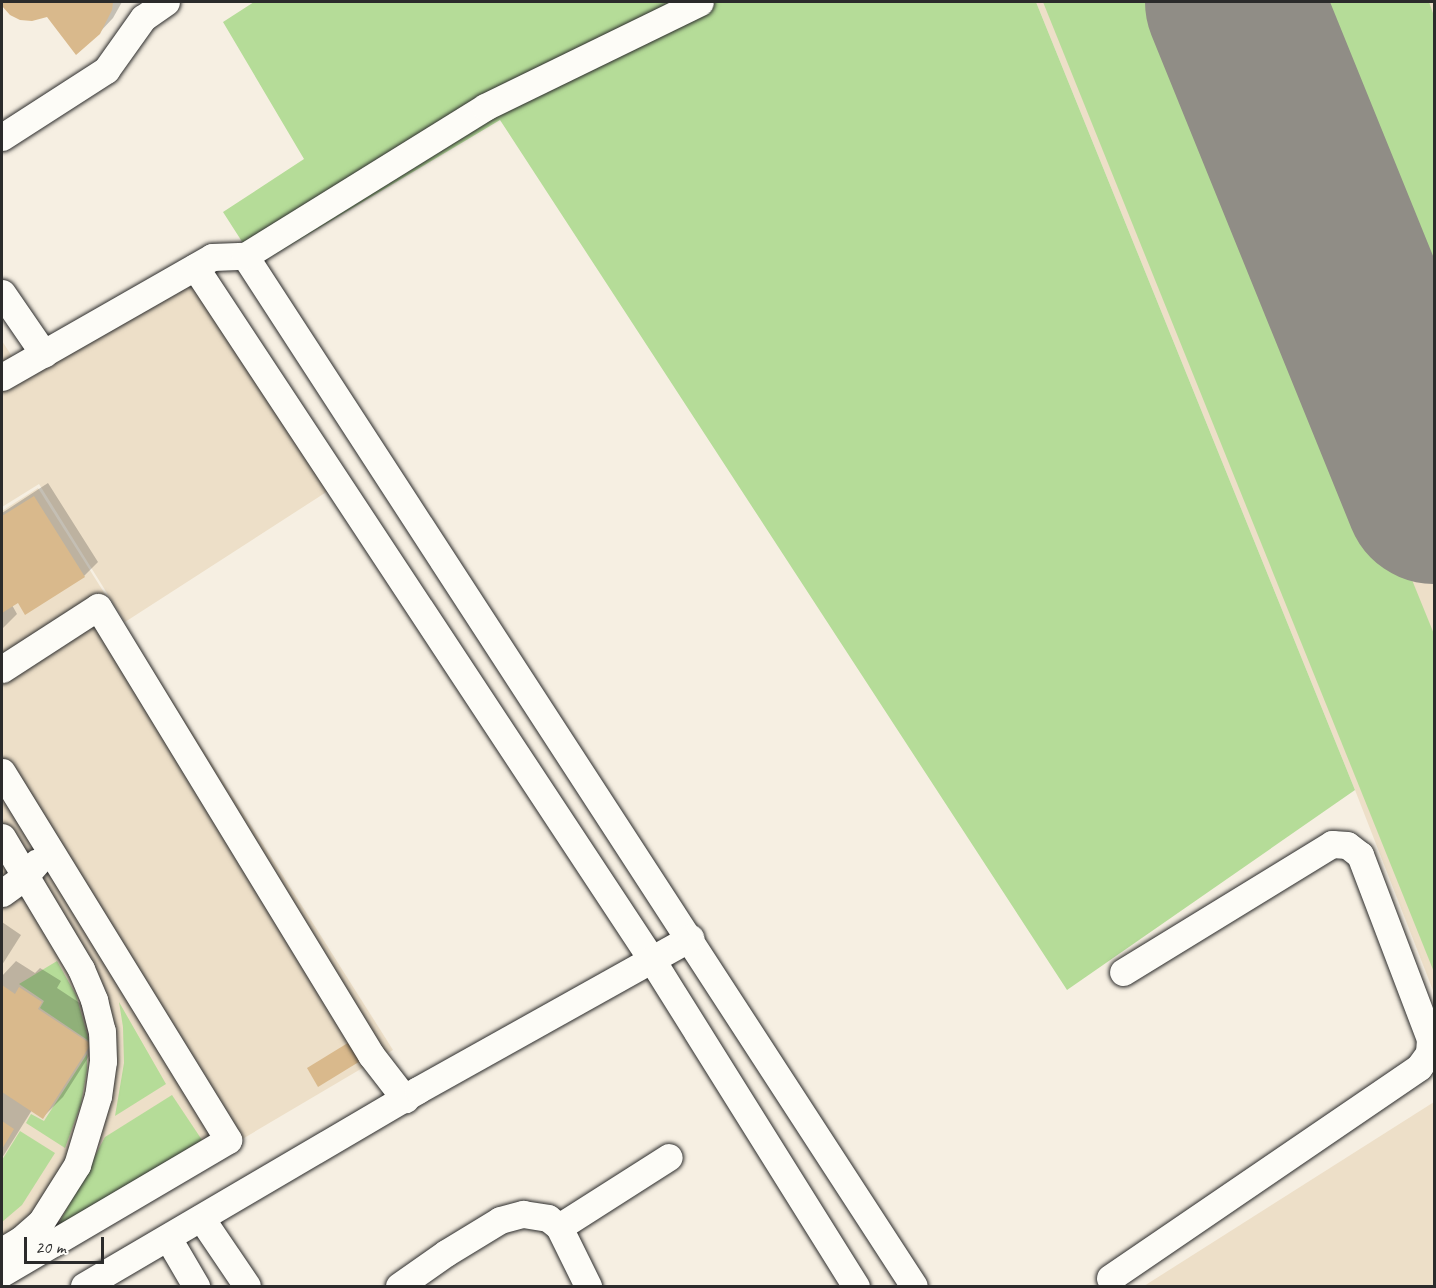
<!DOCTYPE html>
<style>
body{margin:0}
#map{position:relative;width:1436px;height:1288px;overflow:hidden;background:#f6efe2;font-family:Caveat,sans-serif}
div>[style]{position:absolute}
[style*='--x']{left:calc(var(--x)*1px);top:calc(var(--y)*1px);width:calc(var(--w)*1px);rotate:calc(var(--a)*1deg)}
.built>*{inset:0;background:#eddfc8}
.green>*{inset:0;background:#b5dc98}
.shadow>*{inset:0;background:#0003}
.runway>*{height:178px;margin:-89px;padding:0 89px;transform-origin:89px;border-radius:89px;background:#908d86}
.building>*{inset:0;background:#d9b98c}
.roads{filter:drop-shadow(0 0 2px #2b2b2b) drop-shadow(0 0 2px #2b2b2b)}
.minor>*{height:27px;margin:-13.5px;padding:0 13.5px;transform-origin:13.5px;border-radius:13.5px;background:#fdfcf7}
span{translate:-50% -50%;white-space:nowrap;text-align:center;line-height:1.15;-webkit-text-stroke:5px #fdfcf7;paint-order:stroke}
.frame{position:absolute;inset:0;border:3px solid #2b2b2b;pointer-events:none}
.scale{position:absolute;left:24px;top:1237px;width:80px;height:27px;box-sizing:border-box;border:3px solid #2b2b2b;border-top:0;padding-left:8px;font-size:18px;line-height:21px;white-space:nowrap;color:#2b2b2b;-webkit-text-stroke:4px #fdfcf7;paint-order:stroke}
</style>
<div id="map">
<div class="built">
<i style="clip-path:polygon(1036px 2px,1434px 2px,1434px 993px,1355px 790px)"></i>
<i style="clip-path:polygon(196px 264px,345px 480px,125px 622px,39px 484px,2px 507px,2px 341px,19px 367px)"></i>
<i style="clip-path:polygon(38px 488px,393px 1050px,2px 1281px,2px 511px)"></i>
<i style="clip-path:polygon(1434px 1102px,1434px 1286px,1144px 1286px)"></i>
</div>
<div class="green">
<i style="clip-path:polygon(254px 2px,1036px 2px,1355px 790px,1067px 990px,500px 120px,257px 265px,223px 212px,304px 159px,223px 22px)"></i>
<i style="clip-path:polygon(1043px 2px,1177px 2px,1434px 634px,1434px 972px)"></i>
<i style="clip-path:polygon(1291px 2px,1429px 2px,1434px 16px,1434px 355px)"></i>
<i style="clip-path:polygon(57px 961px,76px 995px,89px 1041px,40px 1008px,44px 1001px,19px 984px)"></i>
<i style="clip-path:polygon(119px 1002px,166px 1084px,115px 1116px,124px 1063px,123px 1027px)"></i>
<i style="clip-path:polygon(87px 1054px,87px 1070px,81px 1104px,65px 1148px,26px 1123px,31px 1114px,44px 1121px)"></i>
<i style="clip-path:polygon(172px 1095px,202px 1140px,55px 1231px,105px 1137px)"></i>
<i style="clip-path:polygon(20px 1131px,55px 1153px,22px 1205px,2px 1222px,2px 1160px)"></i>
</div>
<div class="shadow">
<i style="clip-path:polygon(2px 2px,122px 2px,113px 18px,99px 33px,47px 15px,11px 14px)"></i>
<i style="clip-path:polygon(48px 483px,98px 562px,84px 576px,12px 605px,17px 614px,2px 629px,2px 513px)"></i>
<i style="clip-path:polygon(2px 922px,21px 935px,2px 965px)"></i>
<i style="clip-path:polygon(16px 961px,35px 973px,40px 968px,61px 981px,57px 988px,110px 1023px,63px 1097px,43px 1117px,32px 1110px,2px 1158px,2px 976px)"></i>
</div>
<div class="runway">
<i style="--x:1234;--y:2;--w:532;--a:67.92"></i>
</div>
<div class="building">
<i style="clip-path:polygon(2px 2px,113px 2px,112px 10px,100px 34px,76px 55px,47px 17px,32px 21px,20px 20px,10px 15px,2px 6px)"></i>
<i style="clip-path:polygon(34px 496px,85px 577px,25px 615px,18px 603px,2px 613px,2px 516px)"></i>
<i style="clip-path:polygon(2px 985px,15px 994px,19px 987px,42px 1002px,38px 1009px,91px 1044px,43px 1119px,2px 1092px)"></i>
<i style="clip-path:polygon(351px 1041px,362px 1060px,318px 1087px,307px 1068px)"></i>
<i style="clip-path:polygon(2px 1121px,14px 1129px,2px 1149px)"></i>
</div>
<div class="roads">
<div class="minor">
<i style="--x:2;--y:137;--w:124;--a:-32.8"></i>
<i style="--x:106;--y:70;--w:64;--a:-54.6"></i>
<i style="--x:143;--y:18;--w:28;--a:-35"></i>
<i style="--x:245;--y:256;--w:1228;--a:57"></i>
<i style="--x:195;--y:267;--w:830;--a:56.6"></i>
<i style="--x:652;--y:960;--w:385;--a:58"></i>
<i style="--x:2;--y:293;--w:74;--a:55.5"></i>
<i style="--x:2;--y:377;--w:242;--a:-29.7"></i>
<i style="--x:212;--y:257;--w:33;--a:-2"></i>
<i style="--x:245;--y:256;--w:282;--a:-31.8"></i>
<i style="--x:485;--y:107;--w:239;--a:-26"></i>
<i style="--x:2;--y:669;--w:114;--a:-32.9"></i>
<i style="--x:98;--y:607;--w:525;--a:58.64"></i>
<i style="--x:371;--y:1055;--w:56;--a:52.3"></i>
<i style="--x:2;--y:772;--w:432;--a:58.4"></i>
<i style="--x:228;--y:1140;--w:262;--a:149.5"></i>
<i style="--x:2;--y:837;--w:154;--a:59.1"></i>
<i style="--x:81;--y:969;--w:34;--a:67"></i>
<i style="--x:94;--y:1000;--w:32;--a:76"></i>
<i style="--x:102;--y:1031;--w:30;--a:88"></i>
<i style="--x:103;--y:1061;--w:35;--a:98"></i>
<i style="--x:98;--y:1096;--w:72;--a:106.9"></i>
<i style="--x:77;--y:1165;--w:67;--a:122.3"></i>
<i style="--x:41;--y:1222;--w:28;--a:139"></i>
<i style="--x:20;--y:1240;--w:21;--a:149"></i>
<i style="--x:2;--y:893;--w:29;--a:-36"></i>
<i style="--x:25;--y:876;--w:18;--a:-49"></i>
<i style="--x:201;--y:1218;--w:82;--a:55.9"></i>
<i style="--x:559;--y:1227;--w:130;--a:-32.5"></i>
<i style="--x:168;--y:1238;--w:56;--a:59.7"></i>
<i style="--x:1110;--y:1278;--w:374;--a:-34.3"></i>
<i style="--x:1419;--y:1067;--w:17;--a:-54"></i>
<i style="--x:1429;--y:1053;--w:14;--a:-86"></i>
<i style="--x:1430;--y:1039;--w:197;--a:-110.8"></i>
<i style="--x:1360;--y:855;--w:16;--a:-142"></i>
<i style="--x:1347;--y:845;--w:15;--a:-176"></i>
<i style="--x:1332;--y:844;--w:245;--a:148.5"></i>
<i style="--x:84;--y:1286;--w:387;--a:-30.4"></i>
<i style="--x:418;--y:1090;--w:312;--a:-29.2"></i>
<i style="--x:399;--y:1286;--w:57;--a:-35.1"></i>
<i style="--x:446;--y:1253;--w:63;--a:-31.4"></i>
<i style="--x:500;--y:1220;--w:24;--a:-15"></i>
<i style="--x:523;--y:1214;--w:25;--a:9"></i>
<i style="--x:548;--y:1218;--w:14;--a:39"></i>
<i style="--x:559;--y:1227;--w:66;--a:63.8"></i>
</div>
</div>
<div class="frame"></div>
<div class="scale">20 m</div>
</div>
